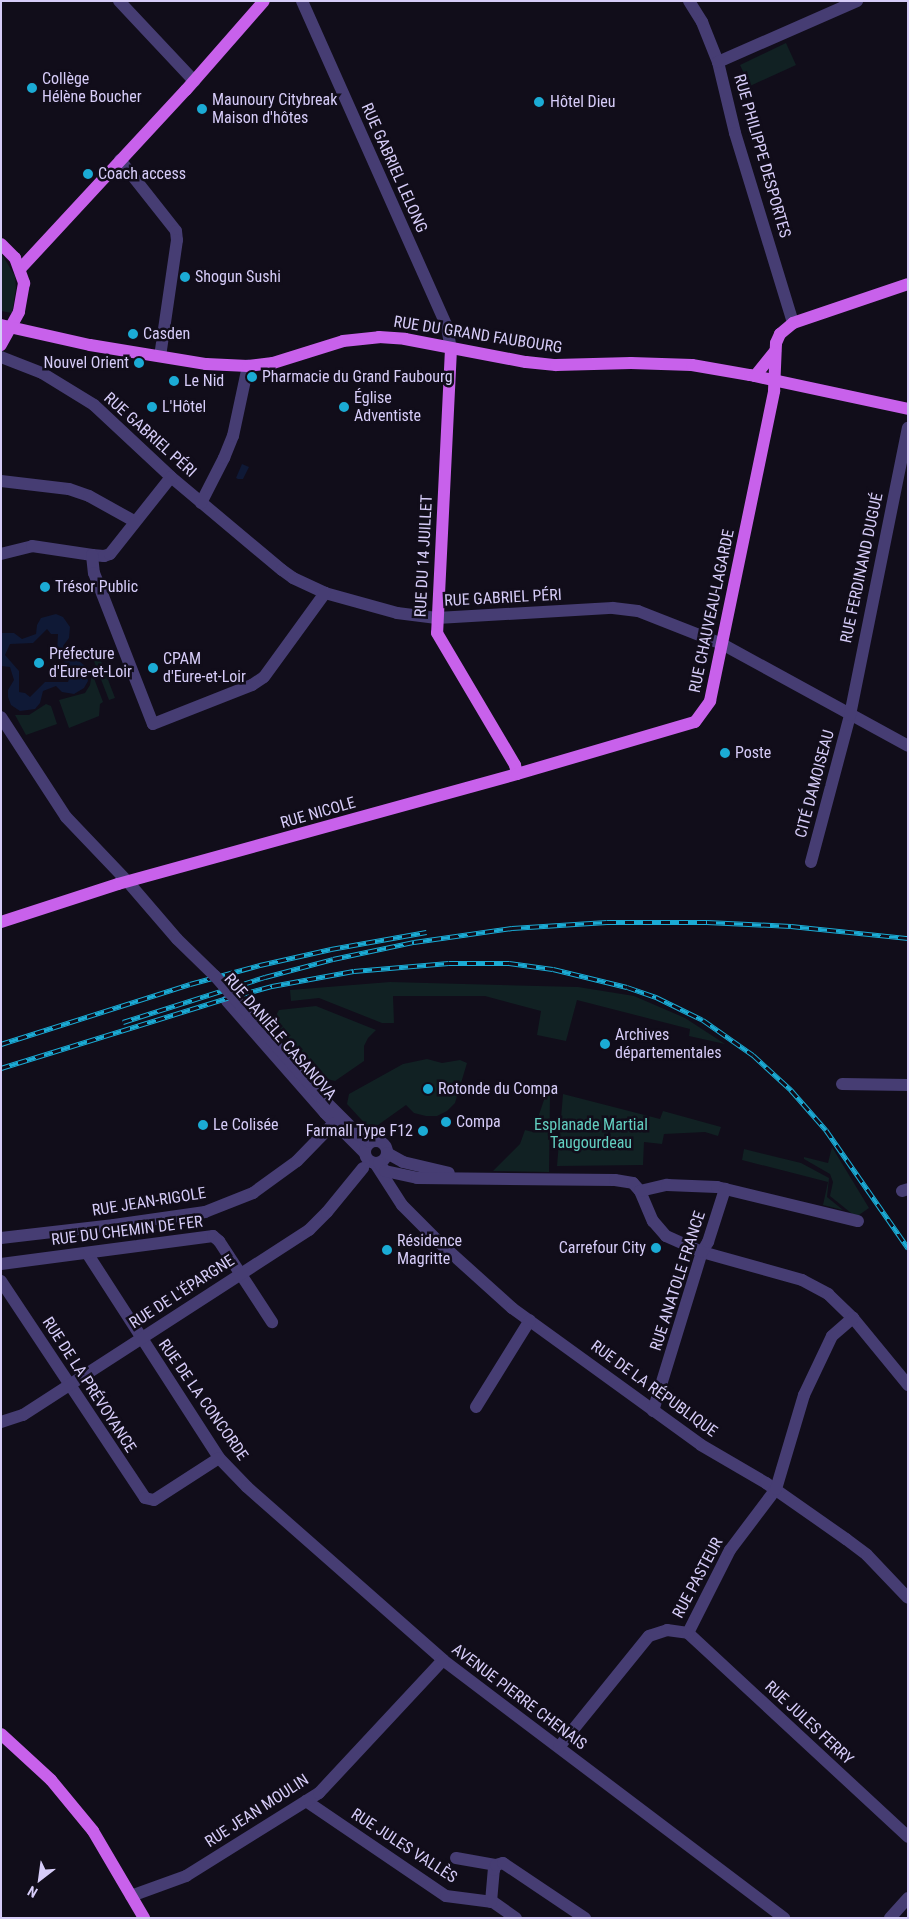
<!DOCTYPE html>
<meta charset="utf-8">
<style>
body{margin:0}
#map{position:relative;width:909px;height:1919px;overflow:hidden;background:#110d1a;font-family:"Roboto Condensed",sans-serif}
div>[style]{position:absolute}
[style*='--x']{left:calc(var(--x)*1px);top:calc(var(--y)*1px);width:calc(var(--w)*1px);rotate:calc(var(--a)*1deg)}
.green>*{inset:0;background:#112123}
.water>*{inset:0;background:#0f1936}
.minor>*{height:12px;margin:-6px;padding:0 6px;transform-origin:6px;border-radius:6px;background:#463d73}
.minor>.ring{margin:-6px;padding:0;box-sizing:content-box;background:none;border:12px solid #463d73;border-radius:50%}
.major>*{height:12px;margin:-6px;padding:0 6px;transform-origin:6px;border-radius:6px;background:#c861eb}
.rail>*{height:5px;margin-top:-2.5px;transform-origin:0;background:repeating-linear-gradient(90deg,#110d1a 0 9px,#1babd5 0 18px);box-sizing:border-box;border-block:1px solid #1babd5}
.minor-bridge>*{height:12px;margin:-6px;padding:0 6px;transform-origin:6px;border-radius:6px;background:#463d73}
.dots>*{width:14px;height:14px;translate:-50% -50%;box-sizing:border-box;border:2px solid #110d1a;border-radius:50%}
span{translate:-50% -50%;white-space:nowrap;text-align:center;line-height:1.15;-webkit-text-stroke:5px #110d1a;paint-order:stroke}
.poi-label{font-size:16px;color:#d6ccf8}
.left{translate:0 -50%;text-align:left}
.right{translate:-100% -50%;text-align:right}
.street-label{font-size:16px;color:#d6ccf8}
.park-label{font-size:16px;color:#62cec0}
.frame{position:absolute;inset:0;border:2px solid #d6ccf8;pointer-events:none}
.north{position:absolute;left:15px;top:1854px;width:50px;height:50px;-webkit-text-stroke:4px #110d1a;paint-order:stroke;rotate:210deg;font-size:14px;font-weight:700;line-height:20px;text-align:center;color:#d6ccf8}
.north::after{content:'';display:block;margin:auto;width:18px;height:22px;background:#d6ccf8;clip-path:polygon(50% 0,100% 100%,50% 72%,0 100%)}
</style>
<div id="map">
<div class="green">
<i style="clip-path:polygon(786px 43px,796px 65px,750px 86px,740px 65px)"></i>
<i style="clip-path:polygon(1px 253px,15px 276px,16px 288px,12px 313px,1px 311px)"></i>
<i style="clip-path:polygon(96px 648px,115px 698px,109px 700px,90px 651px)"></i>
<i style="clip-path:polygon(92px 673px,103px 702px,100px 704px,99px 716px,69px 728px,59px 700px,85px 693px,90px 685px)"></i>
<i style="clip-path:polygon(46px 704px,51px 706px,57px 724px,26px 735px,15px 715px,29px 715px)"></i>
<i style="clip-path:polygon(390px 982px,578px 987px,634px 996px,685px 1018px,725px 1044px,689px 1036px,690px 1029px,577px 1000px,566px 1041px,537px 1035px,541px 1011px,485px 996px,393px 996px,394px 1023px,382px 1023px,319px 998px,291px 1001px,290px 990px)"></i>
<i style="clip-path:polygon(316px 1006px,376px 1030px,368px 1038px,364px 1046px,364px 1061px,335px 1081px,327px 1079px,273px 1021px,279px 1010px)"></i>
<i style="clip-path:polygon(427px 1059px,442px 1063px,460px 1060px,467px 1063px,455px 1103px,447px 1111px,437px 1116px,426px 1116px,414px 1113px,406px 1105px,371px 1130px,347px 1104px,349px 1094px,403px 1064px)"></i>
<i style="clip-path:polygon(539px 1090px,550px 1093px,549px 1172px,493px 1171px,520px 1144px,525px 1130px,533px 1132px,545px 1097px,538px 1094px)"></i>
<i style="clip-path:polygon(563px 1094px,660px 1119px,663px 1111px,721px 1127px,718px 1136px,705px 1132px,664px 1134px,662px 1144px,644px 1142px,643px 1165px,557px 1166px)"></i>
<i style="clip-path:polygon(832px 1147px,869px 1208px,856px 1217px,830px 1196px,833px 1182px,830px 1174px,804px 1159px,804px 1157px,828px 1163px)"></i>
<i style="clip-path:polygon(744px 1149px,801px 1163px,829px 1178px,827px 1197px,843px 1210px,823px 1205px,828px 1182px,742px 1160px)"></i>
</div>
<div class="water">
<i style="clip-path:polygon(242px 464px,249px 467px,243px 479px,238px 479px,236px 478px)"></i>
<i style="clip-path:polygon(evenodd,56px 614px,63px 617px,70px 627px,69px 638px,63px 646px,68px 659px,79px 661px,85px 666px,88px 681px,84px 688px,74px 694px,62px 692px,56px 686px,43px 691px,40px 703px,35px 709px,20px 711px,11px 705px,8px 697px,8px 690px,14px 680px,10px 667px,1px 666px,1px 633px,14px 633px,22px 639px,36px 634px,37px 625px,41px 618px,56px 614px,47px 629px,51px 634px,58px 634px,57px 652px,72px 671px,68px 682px,45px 682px,30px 697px,25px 693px,19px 692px,19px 671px,5px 655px,10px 644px,33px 643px,47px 629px)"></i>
</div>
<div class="minor">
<i style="--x:119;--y:1;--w:110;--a:46.8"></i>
<i style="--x:302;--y:1;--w:357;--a:66"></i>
<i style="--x:447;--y:327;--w:22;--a:80"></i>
<i style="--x:689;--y:1;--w:25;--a:58"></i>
<i style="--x:702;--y:22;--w:43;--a:68.2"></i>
<i style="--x:718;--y:62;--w:73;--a:76.5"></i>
<i style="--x:735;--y:133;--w:199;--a:73"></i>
<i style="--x:718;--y:62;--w:152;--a:-23.7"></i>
<i style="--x:120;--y:160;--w:90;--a:51.7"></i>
<i style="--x:176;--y:231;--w:9;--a:84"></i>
<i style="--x:177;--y:240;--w:117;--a:98.3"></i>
<i style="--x:1;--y:357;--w:44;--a:21.3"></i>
<i style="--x:42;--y:373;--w:61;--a:31.6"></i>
<i style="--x:94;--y:405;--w:105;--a:43.1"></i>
<i style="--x:171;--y:477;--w:145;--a:40"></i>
<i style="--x:282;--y:570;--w:14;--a:36"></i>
<i style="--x:293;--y:578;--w:35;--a:25"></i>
<i style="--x:325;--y:593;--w:75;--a:15.5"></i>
<i style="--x:397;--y:613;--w:40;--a:7.1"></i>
<i style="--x:437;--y:618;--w:176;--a:-3.3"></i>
<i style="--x:613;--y:608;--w:25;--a:7"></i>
<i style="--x:638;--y:611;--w:90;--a:21.4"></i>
<i style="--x:722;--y:644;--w:212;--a:28.7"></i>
<i style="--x:1;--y:481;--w:68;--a:6.7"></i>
<i style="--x:69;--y:489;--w:21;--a:19"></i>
<i style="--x:89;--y:496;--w:51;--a:29.1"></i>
<i style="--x:201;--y:503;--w:51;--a:-62.9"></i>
<i style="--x:224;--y:458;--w:24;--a:-68"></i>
<i style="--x:233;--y:436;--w:72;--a:-77.9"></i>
<i style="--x:1;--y:554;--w:32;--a:-14"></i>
<i style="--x:32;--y:546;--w:61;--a:8.5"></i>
<i style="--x:92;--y:555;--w:12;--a:5"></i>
<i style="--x:104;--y:556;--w:6;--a:-18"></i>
<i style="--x:110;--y:554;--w:98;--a:-51.6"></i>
<i style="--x:92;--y:555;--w:18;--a:84"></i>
<i style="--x:94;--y:573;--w:162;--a:68.7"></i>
<i style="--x:153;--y:724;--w:106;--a:-21.5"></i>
<i style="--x:252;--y:685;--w:14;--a:-34"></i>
<i style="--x:264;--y:677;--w:104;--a:-54"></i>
<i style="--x:1;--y:717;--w:119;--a:57"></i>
<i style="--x:66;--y:817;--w:90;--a:46.4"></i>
<i style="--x:128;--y:882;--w:75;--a:49.3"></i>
<i style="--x:811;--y:862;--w:152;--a:-75.1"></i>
<i style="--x:850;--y:715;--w:293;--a:-78.6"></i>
<i style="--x:227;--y:1001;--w:149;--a:48.8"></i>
<i style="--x:325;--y:1113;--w:55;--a:45"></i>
<i style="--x:842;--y:1084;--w:66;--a:0.9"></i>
<i class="ring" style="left:365px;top:1141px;width:10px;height:10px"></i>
<i style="--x:387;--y:1153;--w:18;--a:29"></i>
<i style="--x:403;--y:1162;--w:47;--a:13.4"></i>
<i style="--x:375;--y:1163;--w:50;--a:57.3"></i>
<i style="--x:402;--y:1205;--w:55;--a:45"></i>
<i style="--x:441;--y:1244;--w:96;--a:42"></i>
<i style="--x:512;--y:1308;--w:233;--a:35.9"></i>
<i style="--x:701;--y:1445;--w:75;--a:30.3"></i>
<i style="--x:766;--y:1483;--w:98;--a:35"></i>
<i style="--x:846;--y:1539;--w:26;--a:37"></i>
<i style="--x:867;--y:1555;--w:59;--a:46.4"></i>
<i style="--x:379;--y:1163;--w:10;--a:53"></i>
<i style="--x:385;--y:1171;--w:33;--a:12"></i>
<i style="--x:417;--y:1178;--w:198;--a:0.6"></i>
<i style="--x:615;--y:1180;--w:18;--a:9"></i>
<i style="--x:633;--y:1183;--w:11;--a:49"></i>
<i style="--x:640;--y:1191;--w:33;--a:67"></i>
<i style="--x:653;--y:1221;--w:20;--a:49"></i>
<i style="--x:666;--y:1236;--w:39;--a:24"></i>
<i style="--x:702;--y:1252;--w:104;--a:15.6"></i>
<i style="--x:802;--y:1280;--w:30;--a:28"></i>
<i style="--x:828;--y:1294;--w:35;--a:44"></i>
<i style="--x:853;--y:1318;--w:87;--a:50.6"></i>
<i style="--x:640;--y:1191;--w:28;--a:-13"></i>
<i style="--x:667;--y:1185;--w:50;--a:2.3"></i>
<i style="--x:717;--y:1187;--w:145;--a:13.6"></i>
<i style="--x:902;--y:1191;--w:6;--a:-18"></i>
<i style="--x:1;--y:1238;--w:114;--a:-6.6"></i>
<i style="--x:114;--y:1225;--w:92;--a:-8.1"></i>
<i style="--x:205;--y:1212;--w:52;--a:-21.6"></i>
<i style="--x:253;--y:1193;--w:54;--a:-36"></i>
<i style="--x:297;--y:1161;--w:53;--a:-45.8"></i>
<i style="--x:87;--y:1253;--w:244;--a:57.2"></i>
<i style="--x:219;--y:1458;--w:40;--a:46"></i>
<i style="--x:247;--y:1487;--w:261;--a:41.4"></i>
<i style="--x:443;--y:1660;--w:428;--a:37.1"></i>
<i style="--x:1;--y:1264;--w:214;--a:-7.5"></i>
<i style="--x:213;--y:1236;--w:8;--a:40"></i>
<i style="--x:219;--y:1241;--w:97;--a:56.8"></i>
<i style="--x:1;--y:1281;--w:260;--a:56.4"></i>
<i style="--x:145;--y:1498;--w:9;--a:13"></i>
<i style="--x:154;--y:1500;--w:77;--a:-32.9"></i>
<i style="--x:476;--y:1407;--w:102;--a:-58.2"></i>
<i style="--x:653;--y:1411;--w:166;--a:-72.9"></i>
<i style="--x:702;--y:1252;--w:12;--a:-59"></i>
<i style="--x:708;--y:1242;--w:56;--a:-72.2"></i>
<i style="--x:1;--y:1422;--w:23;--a:-18"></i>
<i style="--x:23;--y:1415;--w:341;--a:-32.9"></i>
<i style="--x:309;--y:1230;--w:25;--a:-45"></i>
<i style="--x:327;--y:1212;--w:57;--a:-50.7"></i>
<i style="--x:688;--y:1633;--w:300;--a:42.8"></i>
<i style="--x:559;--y:1747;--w:143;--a:-51"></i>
<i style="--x:649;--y:1636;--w:19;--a:-18"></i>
<i style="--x:667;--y:1630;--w:21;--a:8"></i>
<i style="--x:688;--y:1633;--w:93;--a:-63.2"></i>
<i style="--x:730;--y:1550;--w:76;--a:-53"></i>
<i style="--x:776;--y:1489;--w:98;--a:-73.4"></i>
<i style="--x:804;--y:1395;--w:65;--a:-64.6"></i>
<i style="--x:832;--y:1336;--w:28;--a:-41"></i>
<i style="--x:306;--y:1801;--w:169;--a:34.2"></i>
<i style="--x:446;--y:1896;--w:47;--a:7.3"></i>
<i style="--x:493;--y:1902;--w:28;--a:35"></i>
<i style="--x:456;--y:1858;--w:41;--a:9.9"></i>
<i style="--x:131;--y:1896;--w:59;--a:-20"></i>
<i style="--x:186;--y:1876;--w:157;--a:-32"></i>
<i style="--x:319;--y:1793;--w:182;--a:-47"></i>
<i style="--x:491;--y:1902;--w:32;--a:-85"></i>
<i style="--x:494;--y:1870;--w:5;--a:-68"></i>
<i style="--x:496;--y:1865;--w:7;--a:-16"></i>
<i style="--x:503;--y:1863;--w:99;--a:33.9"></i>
<i style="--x:890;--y:1918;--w:27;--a:-48"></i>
</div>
<div class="major">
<i style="--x:1;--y:244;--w:20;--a:45"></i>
<i style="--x:15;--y:258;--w:27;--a:70"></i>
<i style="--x:24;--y:283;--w:29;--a:100"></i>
<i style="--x:19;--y:312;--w:38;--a:119"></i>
<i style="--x:20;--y:269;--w:244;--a:-47.2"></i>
<i style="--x:186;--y:90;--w:118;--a:-48.8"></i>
<i style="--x:1;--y:325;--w:91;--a:12.7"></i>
<i style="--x:90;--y:345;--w:118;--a:9.3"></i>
<i style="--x:206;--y:364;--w:42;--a:2.7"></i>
<i style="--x:248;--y:366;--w:25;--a:-7"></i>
<i style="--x:273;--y:363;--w:73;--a:-17.4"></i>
<i style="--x:343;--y:341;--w:36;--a:-6"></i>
<i style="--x:379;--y:337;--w:26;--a:4"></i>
<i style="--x:405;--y:339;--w:123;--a:10.8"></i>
<i style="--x:526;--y:362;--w:30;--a:6"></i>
<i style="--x:556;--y:365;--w:75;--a:-1.5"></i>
<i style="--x:631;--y:363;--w:61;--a:1.9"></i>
<i style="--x:692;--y:365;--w:59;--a:9.8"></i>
<i style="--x:750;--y:375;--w:162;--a:12.1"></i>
<i style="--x:451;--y:349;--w:284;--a:92.8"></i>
<i style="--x:437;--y:633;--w:153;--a:59.4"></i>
<i style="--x:515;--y:765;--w:9;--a:77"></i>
<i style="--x:755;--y:376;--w:32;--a:-51"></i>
<i style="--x:1;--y:922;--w:123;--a:-18"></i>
<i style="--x:118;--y:884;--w:414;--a:-15.4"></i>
<i style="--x:517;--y:774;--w:185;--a:-16.3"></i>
<i style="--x:695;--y:722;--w:26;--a:-54"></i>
<i style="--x:710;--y:701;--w:317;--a:-78.3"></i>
<i style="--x:774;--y:391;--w:48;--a:-87.6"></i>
<i style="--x:776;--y:343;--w:10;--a:-66"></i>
<i style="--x:780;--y:334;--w:17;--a:-40"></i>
<i style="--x:793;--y:323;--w:121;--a:-18.7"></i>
<i style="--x:1;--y:1734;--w:68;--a:42.6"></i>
<i style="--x:51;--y:1780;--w:66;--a:50.5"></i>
<i style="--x:93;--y:1831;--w:101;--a:59.6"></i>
</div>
<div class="rail">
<i style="--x:123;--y:1022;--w:149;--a:-17.6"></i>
<i style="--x:265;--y:977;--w:70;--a:-14.8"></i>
<i style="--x:333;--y:959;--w:83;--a:-11.9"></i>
<i style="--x:414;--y:942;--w:99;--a:-8.1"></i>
<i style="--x:512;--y:928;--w:95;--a:-3.6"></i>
<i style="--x:607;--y:922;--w:100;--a:0"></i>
<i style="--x:707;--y:922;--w:84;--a:2.7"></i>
<i style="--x:791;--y:926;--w:118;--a:5.9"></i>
<i style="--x:1;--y:1044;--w:198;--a:-17.6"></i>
<i style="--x:190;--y:984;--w:73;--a:-15.2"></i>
<i style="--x:260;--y:965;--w:73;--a:-12.7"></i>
<i style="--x:331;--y:949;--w:97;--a:-10.1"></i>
<i style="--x:1;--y:1068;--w:237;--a:-17.2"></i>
<i style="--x:227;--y:998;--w:47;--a:-14.9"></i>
<i style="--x:272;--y:986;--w:83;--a:-10.4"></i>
<i style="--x:354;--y:971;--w:95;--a:-4.8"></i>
<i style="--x:449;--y:963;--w:60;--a:0"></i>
<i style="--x:509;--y:963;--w:44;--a:7.8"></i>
<i style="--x:553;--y:969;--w:76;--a:13.7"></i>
<i style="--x:627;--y:987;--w:31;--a:19"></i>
<i style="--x:656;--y:997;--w:52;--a:26.1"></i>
<i style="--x:703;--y:1020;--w:61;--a:35"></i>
<i style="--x:753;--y:1055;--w:52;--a:42.6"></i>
<i style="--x:791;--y:1090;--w:53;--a:48.8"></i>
<i style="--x:826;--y:1130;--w:144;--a:55.2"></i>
</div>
<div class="minor-bridge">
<i style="--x:177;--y:939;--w:53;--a:44.2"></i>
<i style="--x:215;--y:976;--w:162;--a:48.7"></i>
<i style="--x:322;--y:1098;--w:52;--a:45"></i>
<i style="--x:359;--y:1135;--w:13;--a:32"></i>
</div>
<div class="dots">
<i style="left:32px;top:88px;background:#1babd5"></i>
<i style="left:539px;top:102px;background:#1babd5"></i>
<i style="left:202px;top:109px;background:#1babd5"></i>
<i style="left:88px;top:174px;background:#1babd5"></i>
<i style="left:185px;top:277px;background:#1babd5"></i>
<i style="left:133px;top:334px;background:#1babd5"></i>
<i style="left:139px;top:363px;background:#1babd5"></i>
<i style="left:252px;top:377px;background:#1babd5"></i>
<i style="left:174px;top:381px;background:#1babd5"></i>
<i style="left:152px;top:407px;background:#1babd5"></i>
<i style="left:344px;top:407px;background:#1babd5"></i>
<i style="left:45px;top:587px;background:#1babd5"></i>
<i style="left:39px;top:663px;background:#1babd5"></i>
<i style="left:153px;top:668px;background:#1babd5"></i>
<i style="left:725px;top:753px;background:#1babd5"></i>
<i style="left:605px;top:1044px;background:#1babd5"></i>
<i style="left:428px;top:1089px;background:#1babd5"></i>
<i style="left:446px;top:1122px;background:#1babd5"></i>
<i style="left:203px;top:1125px;background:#1babd5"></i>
<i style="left:423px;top:1131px;background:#1babd5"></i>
<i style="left:656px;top:1248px;background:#1babd5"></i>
<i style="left:387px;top:1250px;background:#1babd5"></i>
</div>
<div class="poi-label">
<span class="left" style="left:42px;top:88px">Collège<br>Hélène Boucher</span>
<span class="left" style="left:212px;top:109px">Maunoury Citybreak<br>Maison d'hôtes</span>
<span class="left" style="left:550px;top:102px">Hôtel Dieu</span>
<span class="left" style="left:98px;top:174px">Coach access</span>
<span class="left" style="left:195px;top:277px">Shogun Sushi</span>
<span class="left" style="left:143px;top:334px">Casden</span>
<span class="right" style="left:129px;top:363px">Nouvel Orient</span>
<span class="left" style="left:262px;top:377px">Pharmacie du Grand Faubourg</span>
<span class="left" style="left:184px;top:381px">Le Nid</span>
<span class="left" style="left:354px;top:407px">Église<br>Adventiste</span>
<span class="left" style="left:162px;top:407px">L'Hôtel</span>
<span class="left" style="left:55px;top:587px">Trésor Public</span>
<span class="left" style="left:49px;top:663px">Préfecture<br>d'Eure-et-Loir</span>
<span class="left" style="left:163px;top:668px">CPAM<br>d'Eure-et-Loir</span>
<span class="left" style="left:735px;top:753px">Poste</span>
<span class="left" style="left:615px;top:1044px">Archives<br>départementales</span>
<span class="left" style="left:438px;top:1089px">Rotonde du Compa</span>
<span class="left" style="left:456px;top:1122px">Compa</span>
<span class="left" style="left:213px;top:1125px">Le Colisée</span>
<span class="right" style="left:413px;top:1131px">Farmall Type F12</span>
<span class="left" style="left:397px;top:1250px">Résidence<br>Magritte</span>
<span class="right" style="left:646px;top:1248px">Carrefour City</span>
</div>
<div class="street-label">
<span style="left:762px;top:156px;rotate:74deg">RUE PHILIPPE DESPORTES</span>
<span style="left:394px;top:168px;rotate:66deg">RUE GABRIEL LELONG</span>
<span style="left:478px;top:335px;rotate:9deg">RUE DU GRAND FAUBOURG</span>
<span style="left:150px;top:435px;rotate:42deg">RUE GABRIEL PÉRI</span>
<span style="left:424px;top:556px;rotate:-87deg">RUE DU 14 JUILLET</span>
<span style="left:862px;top:568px;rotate:-78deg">RUE FERDINAND DUGUÉ</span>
<span style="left:503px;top:598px;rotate:-3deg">RUE GABRIEL PÉRI</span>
<span style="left:712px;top:611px;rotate:-78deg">RUE CHAUVEAU-LAGARDE</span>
<span style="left:815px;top:784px;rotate:-75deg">CITÉ DAMOISEAU</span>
<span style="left:318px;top:813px;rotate:-16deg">RUE NICOLE</span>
<span style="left:280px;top:1037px;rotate:49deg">RUE DANIÈLE CASANOVA</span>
<span style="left:149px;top:1202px;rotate:-9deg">RUE JEAN-RIGOLE</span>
<span style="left:127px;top:1231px;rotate:-7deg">RUE DU CHEMIN DE FER</span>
<span style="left:678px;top:1281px;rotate:-72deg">RUE ANATOLE FRANCE</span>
<span style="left:182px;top:1292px;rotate:-33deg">RUE DE L'ÉPARGNE</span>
<span style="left:89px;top:1385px;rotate:57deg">RUE DE LA PRÉVOYANCE</span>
<span style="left:654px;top:1389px;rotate:36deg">RUE DE LA RÉPUBLIQUE</span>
<span style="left:203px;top:1400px;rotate:55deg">RUE DE LA CONCORDE</span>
<span style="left:698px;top:1578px;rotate:-62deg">RUE PASTEUR</span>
<span style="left:519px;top:1697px;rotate:37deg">AVENUE PIERRE CHENAIS</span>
<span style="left:809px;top:1723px;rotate:43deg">RUE JULES FERRY</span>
<span style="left:257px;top:1811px;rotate:-33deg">RUE JEAN MOULIN</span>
<span style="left:404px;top:1846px;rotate:33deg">RUE JULES VALLÈS</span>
</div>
<div class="park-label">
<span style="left:591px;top:1134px">Esplanade Martial<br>Taugourdeau</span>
</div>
<div class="frame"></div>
<div class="north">N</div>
</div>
